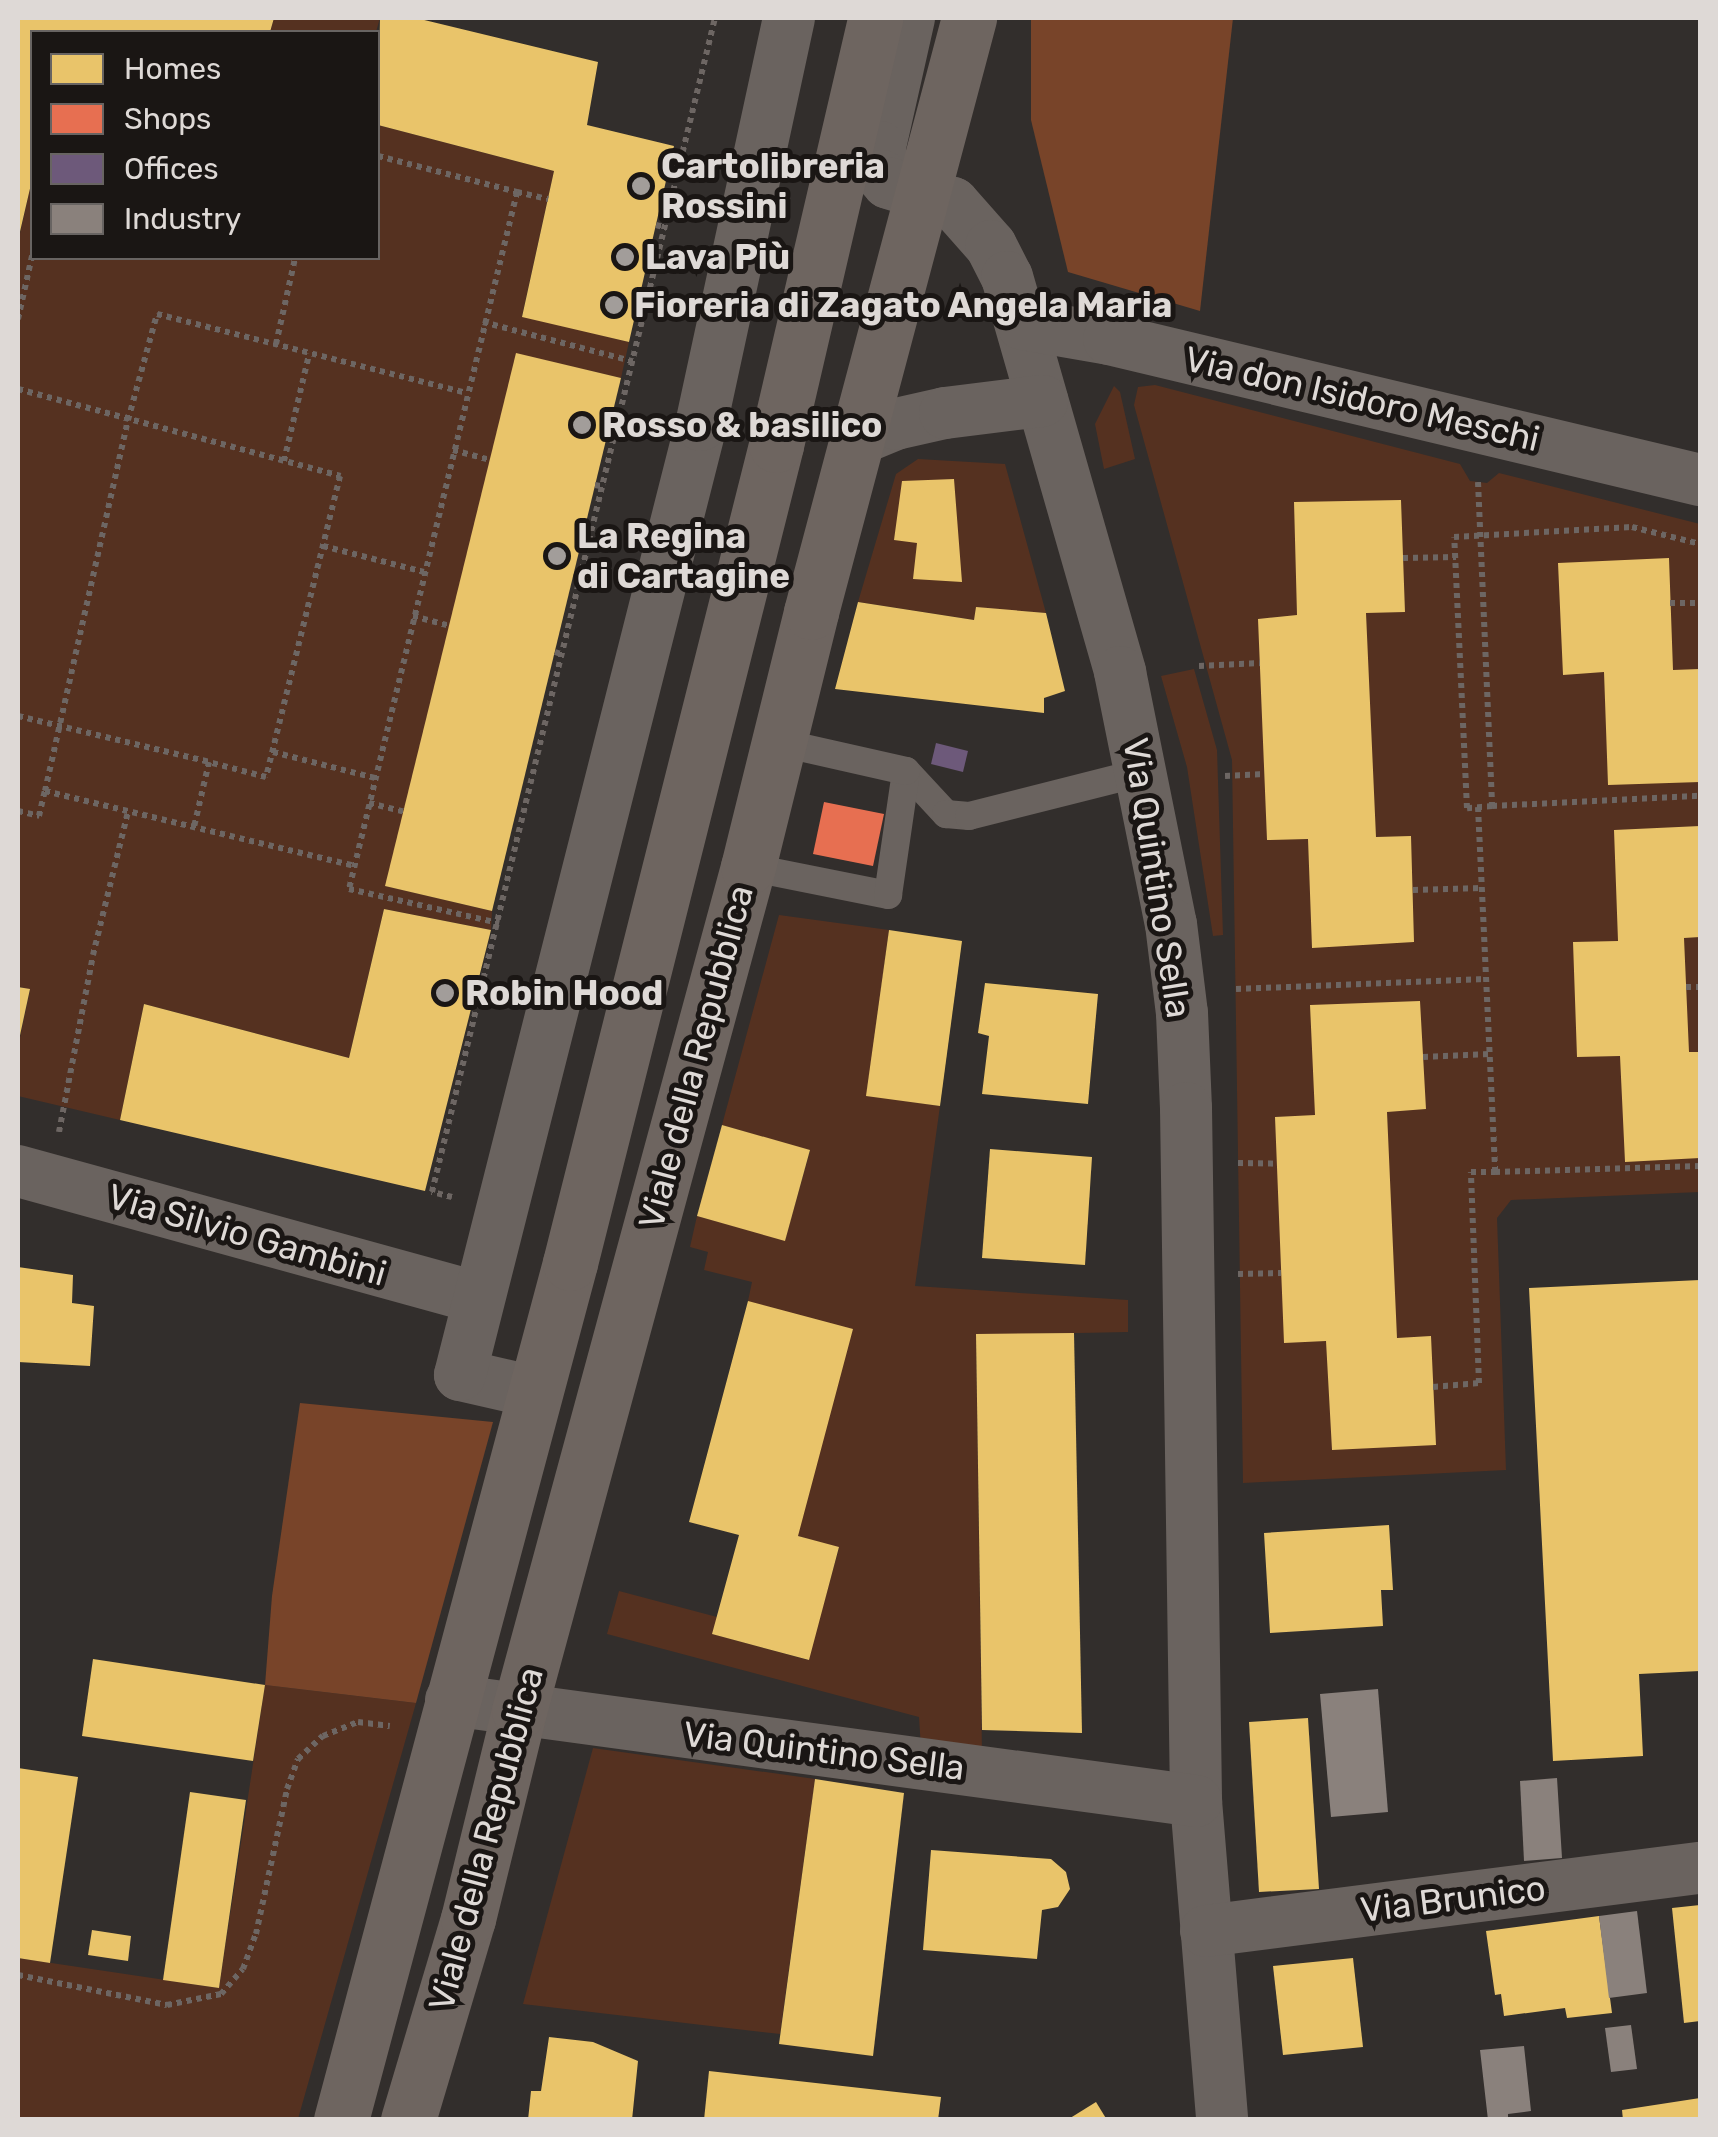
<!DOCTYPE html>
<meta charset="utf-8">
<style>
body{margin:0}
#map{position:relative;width:1718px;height:2137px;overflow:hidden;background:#322e2c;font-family:Rubik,sans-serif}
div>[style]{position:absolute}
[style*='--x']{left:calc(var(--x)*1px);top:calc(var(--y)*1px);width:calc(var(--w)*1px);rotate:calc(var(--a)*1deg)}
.green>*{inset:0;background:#553120}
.forest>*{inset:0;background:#784429}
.homes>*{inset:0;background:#e9c46a}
.shops>*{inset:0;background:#e76f51}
.offices>*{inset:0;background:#6d597a}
.industry>*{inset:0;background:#8a817c}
.path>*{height:6px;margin-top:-3px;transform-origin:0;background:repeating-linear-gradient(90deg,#6d6663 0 5px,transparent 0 10px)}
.lane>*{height:28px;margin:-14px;padding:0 14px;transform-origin:14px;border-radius:14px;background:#6a635f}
.street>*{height:52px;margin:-26px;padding:0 26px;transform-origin:26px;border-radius:26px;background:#6a635f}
.secondary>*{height:55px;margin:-27.5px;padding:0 27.5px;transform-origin:27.5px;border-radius:27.5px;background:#6e6560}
.dots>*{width:28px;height:28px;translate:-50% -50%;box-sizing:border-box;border:5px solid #1a1614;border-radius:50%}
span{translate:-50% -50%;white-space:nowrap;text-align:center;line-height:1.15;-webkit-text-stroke:10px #1a1614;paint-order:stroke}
.poi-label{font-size:35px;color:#ded9d6;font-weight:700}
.left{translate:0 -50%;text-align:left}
.street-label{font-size:35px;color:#ded9d6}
.frame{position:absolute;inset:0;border:20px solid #ded9d6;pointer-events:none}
.legend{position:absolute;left:30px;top:30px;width:350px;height:230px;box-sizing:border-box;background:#1a1614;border:2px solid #686462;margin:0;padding:12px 18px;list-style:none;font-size:30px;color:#ded9d6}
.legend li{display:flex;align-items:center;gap:20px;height:50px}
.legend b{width:50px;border:2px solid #686462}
</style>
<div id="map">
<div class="green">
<i style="clip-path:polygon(274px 18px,380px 18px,376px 32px,270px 32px)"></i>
<i style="clip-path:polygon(378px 125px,554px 171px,522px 316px,629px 342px,621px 378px,517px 354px,386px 886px,492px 911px,491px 930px,384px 909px,349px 1058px,144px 1004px,120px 1120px,18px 1096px,18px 1047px,30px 990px,18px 986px,18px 242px,32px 180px,32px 258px,378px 258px)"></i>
<i style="clip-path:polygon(1155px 385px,1460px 464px,1470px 481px,1487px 483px,1499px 473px,1700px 524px,1700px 1192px,1511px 1200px,1497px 1218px,1506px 1470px,1243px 1483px,1232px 760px,1134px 405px,1138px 387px)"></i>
<i style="clip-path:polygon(1114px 386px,1120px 392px,1135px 459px,1104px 469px,1095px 424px)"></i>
<i style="clip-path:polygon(918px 459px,1005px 464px,1046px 613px,977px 608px,974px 620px,858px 602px,896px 474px)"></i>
<i style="clip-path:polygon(1194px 669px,1217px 750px,1223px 935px,1213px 936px,1187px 767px,1161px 676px)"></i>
<i style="clip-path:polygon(779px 915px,889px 930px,867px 1095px,940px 1106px,915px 1286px,1128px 1300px,1128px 1332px,976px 1335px,982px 1755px,921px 1748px,919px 1717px,607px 1634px,619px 1591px,717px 1617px,713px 1634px,808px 1660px,839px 1548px,798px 1536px,748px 1301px,752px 1282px,704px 1270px,708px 1252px,690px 1247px,697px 1216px,785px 1240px,810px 1151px,722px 1125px)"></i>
<i style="clip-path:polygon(265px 1685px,416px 1703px,298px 2119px,18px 2119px,18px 1958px,219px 1988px)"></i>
<i style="clip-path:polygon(593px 1748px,815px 1779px,780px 2034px,523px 2004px)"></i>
</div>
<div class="forest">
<i style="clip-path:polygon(1031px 18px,1233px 18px,1200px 311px,1068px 272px,1031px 120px)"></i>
<i style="clip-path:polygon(300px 1403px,493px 1422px,416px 1703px,265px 1685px,272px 1596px)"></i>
</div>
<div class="homes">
<i style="clip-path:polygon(18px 18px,274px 18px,270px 32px,32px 32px,32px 180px,19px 236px)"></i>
<i style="clip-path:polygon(380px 18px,416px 18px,598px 62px,587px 125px,674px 146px,629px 342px,522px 317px,554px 171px,378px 125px)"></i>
<i style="clip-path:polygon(516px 353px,621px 378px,492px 911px,385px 886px)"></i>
<i style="clip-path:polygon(954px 479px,962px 582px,913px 579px,917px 543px,894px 540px,902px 481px)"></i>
<i style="clip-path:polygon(1401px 500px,1405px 612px,1366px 613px,1376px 837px,1411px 836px,1414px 942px,1312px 948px,1308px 839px,1267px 840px,1258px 619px,1297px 615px,1294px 502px)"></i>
<i style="clip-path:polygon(1669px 558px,1673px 670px,1700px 669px,1700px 782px,1608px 785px,1604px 672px,1563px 675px,1558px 563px)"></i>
<i style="clip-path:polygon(858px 602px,974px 620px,976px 607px,1046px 613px,1065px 691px,1044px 698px,1044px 713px,835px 689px)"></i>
<i style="clip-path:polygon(1700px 826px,1700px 937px,1684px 938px,1689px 1052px,1700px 1052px,1700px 1158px,1625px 1162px,1620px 1056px,1577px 1057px,1573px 942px,1618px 941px,1614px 830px)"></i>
<i style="clip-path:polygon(384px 909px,491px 930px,425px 1191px,120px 1120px,144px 1004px,349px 1058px)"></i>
<i style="clip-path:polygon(889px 930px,962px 941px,940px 1106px,866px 1096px)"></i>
<i style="clip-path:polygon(985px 983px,1098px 994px,1088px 1104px,982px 1094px,989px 1036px,978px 1033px)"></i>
<i style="clip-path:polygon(18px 987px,30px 989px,19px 1040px,18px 1040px)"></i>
<i style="clip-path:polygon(1420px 1001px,1426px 1109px,1387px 1112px,1397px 1338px,1431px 1336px,1436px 1445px,1332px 1450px,1326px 1341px,1284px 1343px,1275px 1117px,1315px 1115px,1310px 1005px)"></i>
<i style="clip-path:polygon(722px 1125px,810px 1150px,785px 1241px,697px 1216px)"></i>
<i style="clip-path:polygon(990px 1149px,1092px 1157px,1085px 1265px,982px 1258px)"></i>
<i style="clip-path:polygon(18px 1267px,73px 1275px,72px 1303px,94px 1306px,90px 1366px,18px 1362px)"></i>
<i style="clip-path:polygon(1700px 1280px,1700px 1671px,1639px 1674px,1643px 1756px,1553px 1761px,1529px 1288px)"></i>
<i style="clip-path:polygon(748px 1301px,853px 1329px,798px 1536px,839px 1547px,809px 1660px,712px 1634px,739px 1535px,689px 1522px)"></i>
<i style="clip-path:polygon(1074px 1333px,1082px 1733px,982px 1730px,976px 1334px)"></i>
<i style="clip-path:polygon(1389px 1525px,1393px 1590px,1381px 1590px,1383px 1626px,1270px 1633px,1264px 1533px)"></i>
<i style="clip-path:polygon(93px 1659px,265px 1685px,253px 1761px,82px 1736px)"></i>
<i style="clip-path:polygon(1308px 1718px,1319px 1889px,1259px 1892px,1249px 1722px)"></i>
<i style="clip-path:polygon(18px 1768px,78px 1777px,50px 1963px,18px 1958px)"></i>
<i style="clip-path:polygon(815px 1779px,904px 1793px,873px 2056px,779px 2044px)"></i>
<i style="clip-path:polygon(190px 1792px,246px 1800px,219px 1988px,163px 1980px)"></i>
<i style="clip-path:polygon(931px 1850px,1051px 1859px,1066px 1872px,1070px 1889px,1058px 1907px,1042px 1910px,1037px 1959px,923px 1950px)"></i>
<i style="clip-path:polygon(1700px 1905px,1700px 2021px,1684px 2023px,1672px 1908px)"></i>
<i style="clip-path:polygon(1599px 1916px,1612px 2013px,1567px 2018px,1565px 2008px,1504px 2016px,1501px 1994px,1495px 1995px,1486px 1931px)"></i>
<i style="clip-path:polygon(92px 1930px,131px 1936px,128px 1961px,88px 1955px)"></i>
<i style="clip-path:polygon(1353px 1958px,1363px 2047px,1283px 2055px,1273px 1966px)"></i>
<i style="clip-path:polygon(549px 2037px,593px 2042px,638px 2061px,632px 2120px,528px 2120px,531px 2091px,541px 2091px)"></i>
<i style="clip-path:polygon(709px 2071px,941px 2097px,938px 2120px,704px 2120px)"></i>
<i style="clip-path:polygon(1700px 2098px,1700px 2120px,1623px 2120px,1622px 2110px)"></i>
<i style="clip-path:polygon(1096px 2102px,1107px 2120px,1067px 2120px)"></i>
</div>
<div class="shops">
<i style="clip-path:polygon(824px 802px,884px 814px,873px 866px,813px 854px)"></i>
</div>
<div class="offices">
<i style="clip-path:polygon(936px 743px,968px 751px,963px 772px,931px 764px)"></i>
</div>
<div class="industry">
<i style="clip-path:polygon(1378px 1689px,1388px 1812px,1331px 1817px,1320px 1694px)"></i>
<i style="clip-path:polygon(1557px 1778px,1562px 1858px,1524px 1861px,1520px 1781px)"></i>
<i style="clip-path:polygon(1637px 1911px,1647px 1993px,1609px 1998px,1599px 1916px)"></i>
<i style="clip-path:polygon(1631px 2025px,1637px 2069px,1611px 2072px,1605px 2028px)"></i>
<i style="clip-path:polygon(1524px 2046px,1531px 2111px,1508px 2114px,1508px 2120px,1488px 2120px,1480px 2050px)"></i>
</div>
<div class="path">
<i style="--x:378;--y:156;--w:144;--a:14.5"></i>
<i style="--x:517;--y:192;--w:717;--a:103.55"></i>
<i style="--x:349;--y:889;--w:154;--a:12.8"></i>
<i style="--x:517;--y:192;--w:32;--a:13"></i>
<i style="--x:656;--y:225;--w:11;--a:15"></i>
<i style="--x:18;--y:319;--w:65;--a:-77.5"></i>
<i style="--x:483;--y:322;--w:158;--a:14.7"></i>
<i style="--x:276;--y:344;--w:88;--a:-77.5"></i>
<i style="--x:18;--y:389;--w:334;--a:15.1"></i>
<i style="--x:340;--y:476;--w:310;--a:103.8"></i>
<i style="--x:266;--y:777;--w:59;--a:-165.3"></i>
<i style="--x:209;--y:762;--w:67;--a:103"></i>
<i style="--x:453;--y:450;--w:38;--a:15"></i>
<i style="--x:284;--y:461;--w:110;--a:-76.8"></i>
<i style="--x:1478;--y:482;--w:324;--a:87.5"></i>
<i style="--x:1492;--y:806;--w:208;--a:-2.8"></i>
<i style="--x:595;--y:485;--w:10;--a:11"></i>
<i style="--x:323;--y:546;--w:104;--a:14.4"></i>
<i style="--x:1403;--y:558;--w:53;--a:-1.1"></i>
<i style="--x:1670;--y:603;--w:30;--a:0"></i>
<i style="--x:413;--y:616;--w:38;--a:15"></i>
<i style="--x:555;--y:652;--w:9;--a:18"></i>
<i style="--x:1199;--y:666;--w:61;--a:-2.8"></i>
<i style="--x:18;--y:716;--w:196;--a:13.5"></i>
<i style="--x:273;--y:752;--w:105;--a:14.3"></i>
<i style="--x:1225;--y:776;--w:39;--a:-3"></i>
<i style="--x:45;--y:791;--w:380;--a:-77.4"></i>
<i style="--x:128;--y:420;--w:110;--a:-74.7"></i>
<i style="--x:157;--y:314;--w:319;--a:14.3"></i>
<i style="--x:369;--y:803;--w:36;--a:14"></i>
<i style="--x:1492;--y:806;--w:25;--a:175"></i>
<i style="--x:1467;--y:808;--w:271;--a:-92.7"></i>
<i style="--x:1454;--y:537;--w:178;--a:-3.2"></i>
<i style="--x:1632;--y:527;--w:70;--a:14"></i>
<i style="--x:1478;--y:807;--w:365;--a:87.3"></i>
<i style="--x:1495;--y:1172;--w:205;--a:-1.7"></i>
<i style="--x:18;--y:811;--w:22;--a:13"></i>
<i style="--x:39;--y:816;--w:26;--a:-77"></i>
<i style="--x:45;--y:791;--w:318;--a:13.6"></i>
<i style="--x:1413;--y:890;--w:69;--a:-1.7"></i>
<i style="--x:1686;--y:987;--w:14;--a:0"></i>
<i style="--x:1236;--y:989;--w:249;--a:-2.3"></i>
<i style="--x:1423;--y:1057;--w:66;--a:-2.6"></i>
<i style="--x:59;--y:1132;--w:180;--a:-79.1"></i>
<i style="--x:93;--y:955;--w:148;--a:-76.3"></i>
<i style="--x:1238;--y:1163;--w:39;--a:1"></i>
<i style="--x:452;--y:1197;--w:21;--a:-166"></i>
<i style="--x:432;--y:1192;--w:1208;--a:-76.45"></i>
<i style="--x:1238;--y:1274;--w:43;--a:-1.3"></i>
<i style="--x:1433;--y:1387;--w:46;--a:-5"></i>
<i style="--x:1479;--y:1383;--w:211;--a:-92.2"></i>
<i style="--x:1471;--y:1172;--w:24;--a:0"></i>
<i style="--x:18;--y:1975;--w:152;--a:11.4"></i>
<i style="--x:167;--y:2005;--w:55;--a:-11.5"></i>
<i style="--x:221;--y:1994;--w:33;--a:-49"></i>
<i style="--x:243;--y:1969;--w:37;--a:-70"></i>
<i style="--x:256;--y:1934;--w:148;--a:-77.9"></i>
<i style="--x:287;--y:1789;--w:32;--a:-70"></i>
<i style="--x:298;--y:1759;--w:34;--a:-43"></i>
<i style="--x:323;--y:1736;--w:38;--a:-22"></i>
<i style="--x:358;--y:1722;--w:32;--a:7"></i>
</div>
<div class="lane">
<i style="--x:906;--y:771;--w:59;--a:47.1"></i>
<i style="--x:946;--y:814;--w:23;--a:5"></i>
<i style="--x:969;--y:816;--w:179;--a:-14.2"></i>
<i style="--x:748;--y:867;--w:143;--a:11.3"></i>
<i style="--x:888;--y:895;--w:125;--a:-81.7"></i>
<i style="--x:906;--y:771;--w:132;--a:-167.3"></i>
</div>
<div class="street">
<i style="--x:909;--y:18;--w:132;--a:102.7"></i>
<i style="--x:880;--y:147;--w:29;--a:86"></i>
<i style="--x:882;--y:176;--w:9;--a:49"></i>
<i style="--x:888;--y:183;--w:68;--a:17.1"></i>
<i style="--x:953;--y:203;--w:57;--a:48.5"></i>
<i style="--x:991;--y:246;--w:35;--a:63"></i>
<i style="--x:1007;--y:277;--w:411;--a:74"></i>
<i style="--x:1120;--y:672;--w:257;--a:78.6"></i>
<i style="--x:1171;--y:924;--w:90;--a:83"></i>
<i style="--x:1182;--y:1013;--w:95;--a:87.6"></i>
<i style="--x:1186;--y:1108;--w:693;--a:89.17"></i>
<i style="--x:1196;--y:1801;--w:320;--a:85.3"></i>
<i style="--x:1022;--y:324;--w:88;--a:9.8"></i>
<i style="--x:1109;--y:339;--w:608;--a:13.42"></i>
<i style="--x:857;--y:440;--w:42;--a:-22.3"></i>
<i style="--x:896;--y:424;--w:50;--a:-12.7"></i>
<i style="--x:945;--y:413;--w:98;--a:-7.1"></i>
<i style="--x:18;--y:1171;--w:476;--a:15.4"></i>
<i style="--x:535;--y:1392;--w:77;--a:-167.2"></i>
<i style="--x:460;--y:1375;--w:980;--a:-75.77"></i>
<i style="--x:701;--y:425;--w:416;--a:-77.8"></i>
<i style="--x:451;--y:1700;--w:752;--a:7.72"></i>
<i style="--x:1206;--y:1931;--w:498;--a:-7.3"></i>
</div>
<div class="secondary">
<i style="--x:341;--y:2120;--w:887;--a:-75.04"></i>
<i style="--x:570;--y:1263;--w:844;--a:-75.86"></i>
<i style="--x:776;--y:445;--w:438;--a:-76.9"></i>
<i style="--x:408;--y:2120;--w:210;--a:-73.4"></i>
<i style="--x:468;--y:1919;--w:214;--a:-76.2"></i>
<i style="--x:519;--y:1711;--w:875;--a:-74.82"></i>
<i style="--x:748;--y:867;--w:263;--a:-76.1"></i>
<i style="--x:811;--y:612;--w:615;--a:-75.1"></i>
</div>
<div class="dots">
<i style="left:641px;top:186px;background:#a29d9a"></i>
<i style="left:625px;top:257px;background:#a29d9a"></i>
<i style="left:614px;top:305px;background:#a29d9a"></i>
<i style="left:582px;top:425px;background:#a29d9a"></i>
<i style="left:557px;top:556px;background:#a29d9a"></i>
<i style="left:445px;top:993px;background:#a29d9a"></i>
</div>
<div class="poi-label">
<span class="left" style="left:661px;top:186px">Cartolibreria<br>Rossini</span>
<span class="left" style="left:645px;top:257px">Lava Più</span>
<span class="left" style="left:634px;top:305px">Fioreria di Zagato Angela Maria</span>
<span class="left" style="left:602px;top:425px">Rosso &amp; basilico</span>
<span class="left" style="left:577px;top:556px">La Regina<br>di Cartagine</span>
<span class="left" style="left:465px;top:993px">Robin Hood</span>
</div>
<div class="street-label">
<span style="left:1362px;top:399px;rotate:13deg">Via don Isidoro Meschi</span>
<span style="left:1157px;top:878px;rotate:81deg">Via Quintino Sella</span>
<span style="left:696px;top:1057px;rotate:-75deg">Viale della Repubblica</span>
<span style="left:247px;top:1235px;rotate:16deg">Via Silvio Gambini</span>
<span style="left:824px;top:1751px;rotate:7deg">Via Quintino Sella</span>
<span style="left:486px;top:1839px;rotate:-75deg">Viale della Repubblica</span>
<span style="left:1453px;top:1899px;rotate:-7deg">Via Brunico</span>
</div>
<div class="frame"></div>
<ul class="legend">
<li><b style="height:28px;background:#e9c46a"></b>Homes</li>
<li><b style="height:28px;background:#e76f51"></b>Shops</li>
<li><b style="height:28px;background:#6d597a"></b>Offices</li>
<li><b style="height:28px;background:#8a817c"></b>Industry</li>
</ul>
</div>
